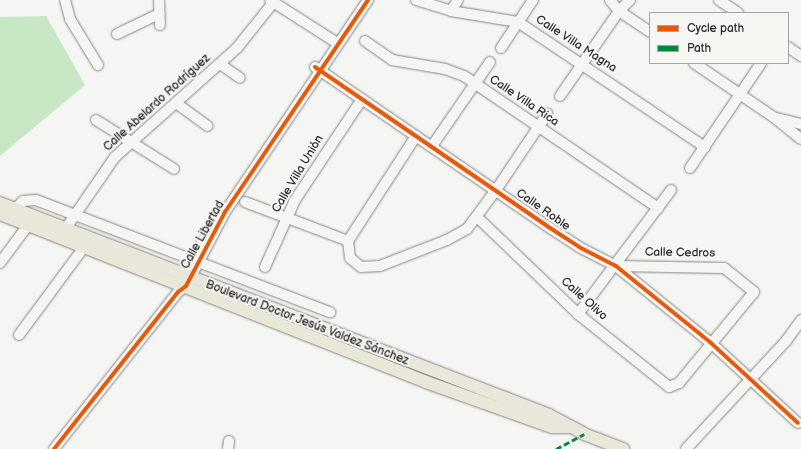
<!DOCTYPE html>
<meta charset="utf-8">
<style>
body{margin:0}
#map{position:relative;width:801px;height:449px;overflow:hidden;background:#f5f5f3;font-family:"Balsamiq Sans",sans-serif}
div>[style]{position:absolute}
[style*='--x']{left:calc(var(--x)*1px);top:calc(var(--y)*1px);width:calc(var(--w)*1px);rotate:calc(var(--a)*1deg)}
.green>*{inset:0;background:#c8e7c5}
.roads{filter:drop-shadow(0 0 1px #868685) drop-shadow(0 0 1px #868685)}
.minor>*{height:10px;margin:-5px;padding:0 5px;transform-origin:5px;border-radius:5px;background:#f5f5f3}
.major>*{height:12px;margin:-6px;padding:0 6px;transform-origin:6px;border-radius:6px;background:#e9e7da}
.quiet>*{height:3px;margin-top:-1.5px;transform-origin:0;background:repeating-linear-gradient(90deg,#00873e 0 6px,transparent 0 9px)}
.cycleway>*{height:4px;margin:-2px;padding:0 2px;transform-origin:2px;border-radius:2px;background:#e8590c}
span{translate:-50% -50%;white-space:nowrap;text-align:center;line-height:1.15;-webkit-text-stroke:4px #f6f6f2;paint-order:stroke}
.street-label{font-size:12px;color:#2b2b2b}
.legend{position:absolute;left:649px;top:12px;width:140px;height:52px;box-sizing:border-box;background:#f6f6f2;border:1px solid #a5a5a2;margin:0;padding:5px 7px;list-style:none;font-size:12px;color:#2b2b2b}
.legend li{display:flex;align-items:center;gap:8px;height:20px}
.legend b{width:20px;border:1px solid #a5a5a2}
</style>
<div id="map">
<div class="green">
<i style="clip-path:polygon(46px 16px,85px 85px,0 156px,0 17px)"></i>
</div>
<div class="roads">
<div class="minor">
<i style="--x:65;--y:0;--w:20;--a:75"></i>
<i style="--x:70;--y:19;--w:54;--a:58.7"></i>
<i style="--x:159;--y:0;--w:25;--a:88"></i>
<i style="--x:270;--y:0;--w:76;--a:32.6"></i>
<i style="--x:416;--y:0;--w:37;--a:17"></i>
<i style="--x:451;--y:11;--w:68;--a:9.3"></i>
<i style="--x:518;--y:22;--w:225;--a:33.8"></i>
<i style="--x:610;--y:0;--w:14;--a:51"></i>
<i style="--x:619;--y:11;--w:37;--a:34"></i>
<i style="--x:719;--y:0;--w:23;--a:34"></i>
<i style="--x:451;--y:11;--w:13;--a:-58"></i>
<i style="--x:117;--y:34;--w:47;--a:-25.5"></i>
<i style="--x:365;--y:41;--w:33;--a:35"></i>
<i style="--x:392;--y:60;--w:54;--a:9.6"></i>
<i style="--x:445;--y:69;--w:20;--a:20"></i>
<i style="--x:464;--y:76;--w:235;--a:34.2"></i>
<i style="--x:788;--y:47;--w:16;--a:35"></i>
<i style="--x:501;--y:48;--w:58;--a:-56.3"></i>
<i style="--x:694;--y:63;--w:98;--a:34.2"></i>
<i style="--x:775;--y:118;--w:33;--a:39"></i>
<i style="--x:220;--y:64;--w:24;--a:35"></i>
<i style="--x:315;--y:67;--w:281;--a:34.4"></i>
<i style="--x:547;--y:226;--w:38;--a:33"></i>
<i style="--x:579;--y:247;--w:42;--a:27.2"></i>
<i style="--x:616;--y:266;--w:122;--a:39"></i>
<i style="--x:711;--y:343;--w:118;--a:42.6"></i>
<i style="--x:560;--y:96;--w:103;--a:-55.2"></i>
<i style="--x:619;--y:11;--w:16;--a:-45"></i>
<i style="--x:176;--y:103;--w:39;--a:36"></i>
<i style="--x:777;--y:118;--w:25;--a:14"></i>
<i style="--x:96;--y:120;--w:92;--a:32.1"></i>
<i style="--x:416;--y:136;--w:125;--a:122.9"></i>
<i style="--x:348;--y:241;--w:17;--a:83"></i>
<i style="--x:350;--y:258;--w:14;--a:39"></i>
<i style="--x:361;--y:267;--w:19;--a:-3"></i>
<i style="--x:380;--y:266;--w:72;--a:-21.2"></i>
<i style="--x:447;--y:240;--w:23;--a:-29"></i>
<i style="--x:467;--y:229;--w:49;--a:-53.4"></i>
<i style="--x:496;--y:190;--w:92;--a:-56.1"></i>
<i style="--x:432;--y:146;--w:102;--a:-55.4"></i>
<i style="--x:690;--y:168;--w:127;--a:-55.9"></i>
<i style="--x:245;--y:202;--w:110;--a:20.7"></i>
<i style="--x:16;--y:208;--w:10;--a:-45"></i>
<i style="--x:23;--y:201;--w:13;--a:-4"></i>
<i style="--x:36;--y:200;--w:315;--a:20.9"></i>
<i style="--x:477;--y:217;--w:140;--a:43.8"></i>
<i style="--x:578;--y:314;--w:117;--a:38.7"></i>
<i style="--x:669;--y:387;--w:11;--a:-22"></i>
<i style="--x:679;--y:383;--w:118;--a:-50.5"></i>
<i style="--x:754;--y:292;--w:38;--a:-141"></i>
<i style="--x:724;--y:268;--w:108;--a:-178.9"></i>
<i style="--x:66;--y:228;--w:86;--a:-55.4"></i>
<i style="--x:115;--y:157;--w:164;--a:-41.8"></i>
<i style="--x:237;--y:48;--w:58;--a:-51.3"></i>
<i style="--x:0;--y:263;--w:47;--a:-53.6"></i>
<i style="--x:265;--y:267;--w:73;--a:-65.9"></i>
<i style="--x:295;--y:200;--w:121;--a:-56.4"></i>
<i style="--x:182;--y:280;--w:45;--a:-62.3"></i>
<i style="--x:578;--y:314;--w:155;--a:-53.1"></i>
<i style="--x:19;--y:335;--w:109;--a:-53.5"></i>
<i style="--x:54;--y:449;--w:200;--a:-51.7"></i>
<i style="--x:178;--y:292;--w:10;--a:-37"></i>
<i style="--x:186;--y:286;--w:84;--a:-62.2"></i>
<i style="--x:225;--y:212;--w:256;--a:-56"></i>
<i style="--x:228;--y:449;--w:8;--a:-83"></i>
<i style="--x:686;--y:449;--w:147;--a:-47.2"></i>
<i style="--x:786;--y:341;--w:26;--a:-54"></i>
</div>
<div class="major">
<i style="--x:0;--y:203;--w:589;--a:21.11"></i>
<i style="--x:549;--y:415;--w:40;--a:28"></i>
<i style="--x:584;--y:434;--w:42;--a:21"></i>
<i style="--x:0;--y:214;--w:458;--a:21.5"></i>
<i style="--x:426;--y:382;--w:134;--a:19.7"></i>
<i style="--x:552;--y:427;--w:17;--a:0"></i>
</div>
</div>
<div class="quiet">
<i style="--x:556;--y:449;--w:32;--a:-28"></i>
</div>
<div class="cycleway">
<i style="--x:315;--y:67;--w:281;--a:34.4"></i>
<i style="--x:547;--y:226;--w:38;--a:33"></i>
<i style="--x:579;--y:247;--w:42;--a:27.2"></i>
<i style="--x:616;--y:266;--w:122;--a:39"></i>
<i style="--x:711;--y:343;--w:118;--a:42.6"></i>
<i style="--x:54;--y:449;--w:200;--a:-51.7"></i>
<i style="--x:178;--y:292;--w:10;--a:-37"></i>
<i style="--x:186;--y:286;--w:84;--a:-62.2"></i>
<i style="--x:225;--y:212;--w:256;--a:-56"></i>
</div>
<div class="street-label">
<span style="left:576px;top:44px;rotate:33deg">Calle Villa Magna</span>
<span style="left:524px;top:101px;rotate:34deg">Calle Villa Rica</span>
<span style="left:157px;top:103px;rotate:-42deg">Calle Abelardo Rodríguez</span>
<span style="left:298px;top:174px;rotate:-59deg">Calle Villa Unión</span>
<span style="left:543px;top:210px;rotate:35deg">Calle Roble</span>
<span style="left:203px;top:235px;rotate:-61deg">Calle Libertad</span>
<span style="left:680px;top:253px;rotate:1deg">Calle Cedros</span>
<span style="left:584px;top:299px;rotate:42deg">Calle Olivo</span>
<span style="left:307px;top:323px;rotate:21deg">Boulevard Doctor Jesús Valdez Sánchez</span>
</div>
<ul class="legend">
<li><b style="height:5px;background:#e8590c"></b>Cycle path</li>
<li><b style="height:5px;background:#00873e"></b>Path</li>
</ul>
</div>
